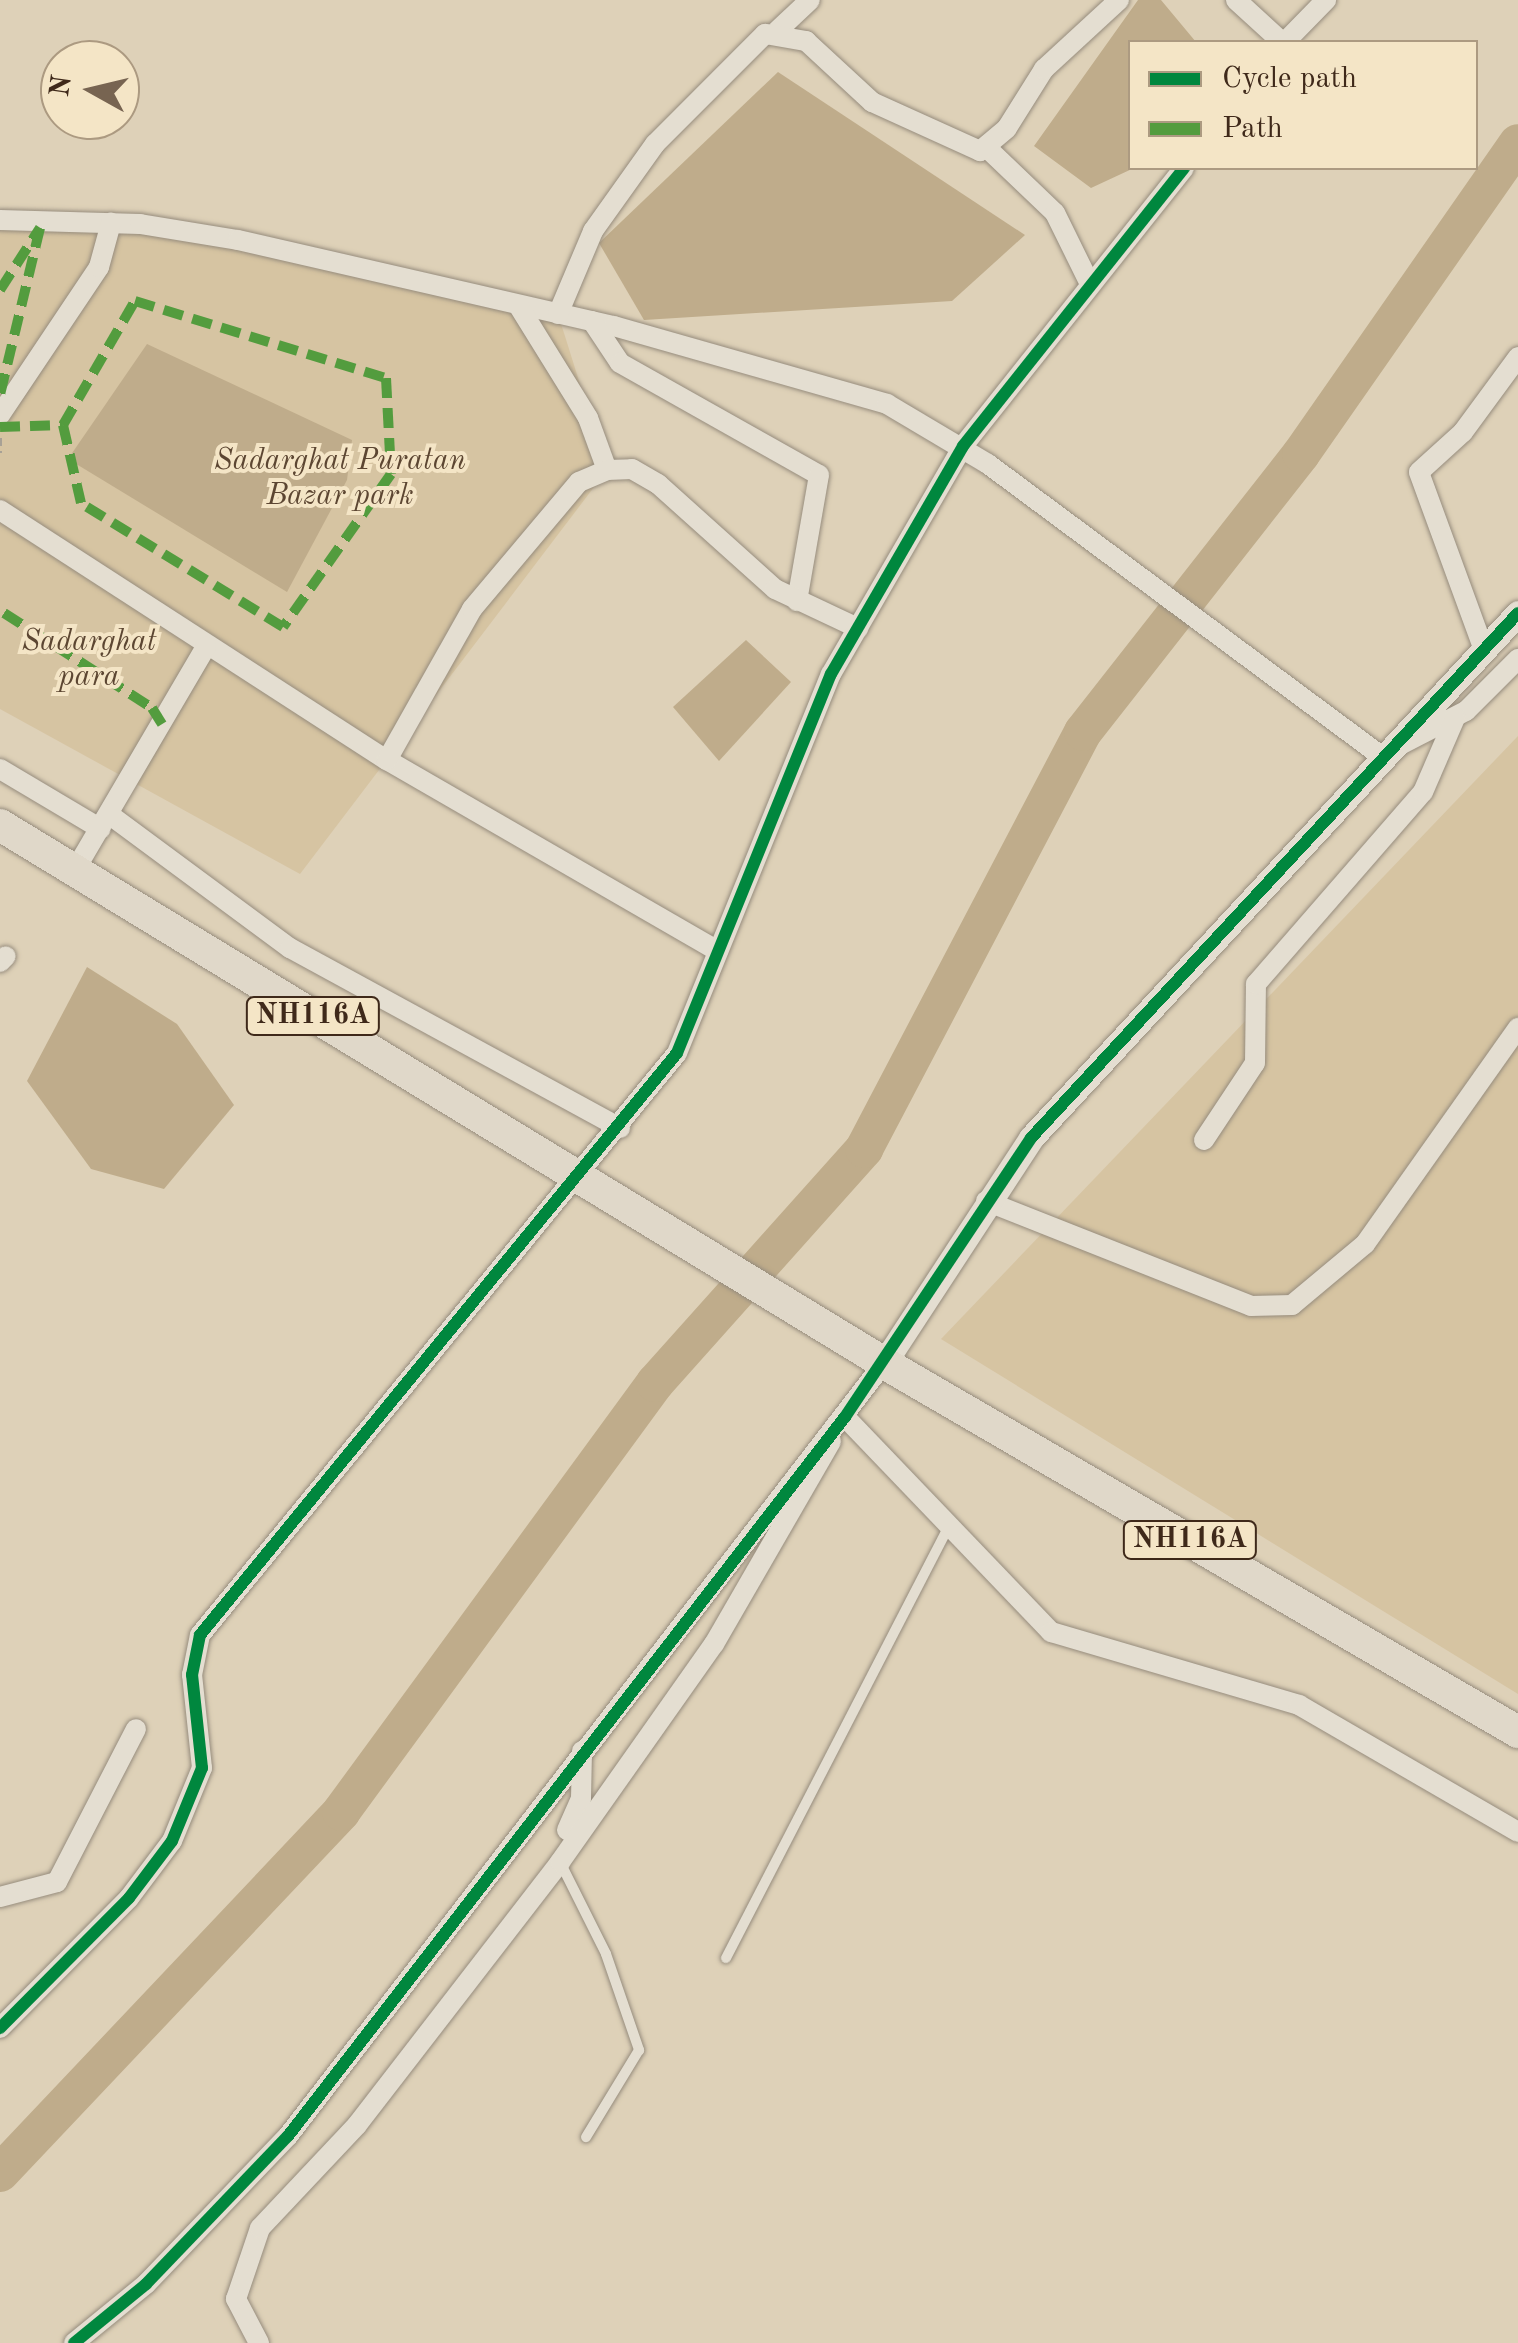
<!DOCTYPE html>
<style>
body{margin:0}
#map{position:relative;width:1518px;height:2343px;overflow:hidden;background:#ded1b8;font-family:"Old Standard TT",serif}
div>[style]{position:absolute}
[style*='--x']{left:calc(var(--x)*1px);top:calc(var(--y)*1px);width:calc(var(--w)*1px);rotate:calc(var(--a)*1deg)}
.green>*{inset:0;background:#d6c4a2}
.water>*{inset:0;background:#bfac8b}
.river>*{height:38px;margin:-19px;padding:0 19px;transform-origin:19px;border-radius:19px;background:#bfac8b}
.path>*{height:4px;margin-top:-2px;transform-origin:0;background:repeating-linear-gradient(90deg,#a8a195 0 8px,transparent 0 13px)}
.roads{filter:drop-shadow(0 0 2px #968c7d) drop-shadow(0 0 2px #968c7d)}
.service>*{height:10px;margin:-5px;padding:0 5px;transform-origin:5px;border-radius:5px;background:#e4ded1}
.minor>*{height:20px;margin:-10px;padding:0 10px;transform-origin:10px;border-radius:10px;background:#e4ded1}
.tertiary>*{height:25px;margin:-12.5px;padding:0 12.5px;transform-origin:12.5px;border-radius:12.5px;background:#e4ded1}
.trunk>*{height:32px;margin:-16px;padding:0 16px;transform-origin:16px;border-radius:16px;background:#e0d8c9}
.quiet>*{height:10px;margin-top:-5px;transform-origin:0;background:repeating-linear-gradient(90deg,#539c3e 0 20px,transparent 0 30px)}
.cycleway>*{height:12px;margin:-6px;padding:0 6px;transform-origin:6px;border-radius:6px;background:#00873e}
span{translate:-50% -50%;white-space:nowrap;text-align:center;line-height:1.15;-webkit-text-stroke:8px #f4e5c6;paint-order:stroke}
.shield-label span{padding:2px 8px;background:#f4e5c6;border:2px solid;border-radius:8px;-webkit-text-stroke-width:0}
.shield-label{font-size:28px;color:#3f291a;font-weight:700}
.park-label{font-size:30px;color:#5c4632;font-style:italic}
.legend{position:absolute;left:1128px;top:40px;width:350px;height:130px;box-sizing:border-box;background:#f4e5c6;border:2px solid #ac9a81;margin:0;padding:12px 18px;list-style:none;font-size:30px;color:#3f291a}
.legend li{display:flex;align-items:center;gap:20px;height:50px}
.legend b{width:50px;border:2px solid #ac9a81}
.north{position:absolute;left:40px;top:40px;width:100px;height:100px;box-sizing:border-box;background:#f4e5c6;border:2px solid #ac9a81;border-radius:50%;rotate:278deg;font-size:28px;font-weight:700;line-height:40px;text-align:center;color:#3f291a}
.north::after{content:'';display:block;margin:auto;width:35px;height:45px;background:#776451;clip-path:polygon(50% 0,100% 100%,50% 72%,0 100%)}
</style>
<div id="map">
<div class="green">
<i style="clip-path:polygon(111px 223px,558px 314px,607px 470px,300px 874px,0 709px,0 230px)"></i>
<i style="clip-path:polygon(1518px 736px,1518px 1694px,941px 1339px)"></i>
</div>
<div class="water">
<i style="clip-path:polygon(1138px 0,1161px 0,1196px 42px,1130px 42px,1134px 168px,1091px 188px,1034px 146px)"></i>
<i style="clip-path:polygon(778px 72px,1025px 235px,952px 301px,644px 320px,599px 243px)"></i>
<i style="clip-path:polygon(147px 344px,352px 440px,347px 480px,287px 592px,68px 459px)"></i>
<i style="clip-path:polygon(746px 640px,791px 682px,719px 761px,673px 707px)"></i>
<i style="clip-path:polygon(87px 967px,177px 1024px,234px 1105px,164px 1189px,91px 1169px,27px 1081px)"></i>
</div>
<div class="river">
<i style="--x:0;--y:2173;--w:497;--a:-46.6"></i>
<i style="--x:341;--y:1812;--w:532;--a:-53.8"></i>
<i style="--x:655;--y:1383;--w:314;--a:-48.2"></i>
<i style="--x:864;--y:1149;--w:471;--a:-62.3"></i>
<i style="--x:1083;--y:732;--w:353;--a:-51.9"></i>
<i style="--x:1301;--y:454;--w:379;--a:-55.1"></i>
</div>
<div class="path">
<i style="--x:0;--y:438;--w:15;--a:90"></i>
</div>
<div class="roads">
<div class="service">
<i style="--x:560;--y:1862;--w:103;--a:63.4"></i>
<i style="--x:606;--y:1954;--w:102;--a:71"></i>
<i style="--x:639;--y:2050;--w:102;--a:121.3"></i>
<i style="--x:726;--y:1958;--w:482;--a:-62.7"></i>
</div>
<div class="minor">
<i style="--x:1236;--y:0;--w:62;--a:42.4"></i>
<i style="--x:777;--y:31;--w:45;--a:-43.2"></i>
<i style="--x:1285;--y:42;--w:59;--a:-45.7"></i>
<i style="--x:986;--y:147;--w:95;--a:43.7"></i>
<i style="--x:1055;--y:213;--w:79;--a:63.8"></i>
<i style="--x:0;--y:220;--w:140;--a:1.6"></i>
<i style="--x:140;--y:224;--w:99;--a:9.3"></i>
<i style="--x:238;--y:240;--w:386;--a:12.9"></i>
<i style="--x:614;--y:326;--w:284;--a:15.9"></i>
<i style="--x:887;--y:404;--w:117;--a:30.7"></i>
<i style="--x:988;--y:464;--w:493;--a:36.6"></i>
<i style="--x:518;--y:305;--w:133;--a:58.2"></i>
<i style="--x:588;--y:418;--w:55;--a:69.9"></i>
<i style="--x:558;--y:314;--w:90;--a:-67.1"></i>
<i style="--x:593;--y:231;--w:107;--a:-54.5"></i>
<i style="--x:655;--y:144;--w:156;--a:-45"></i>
<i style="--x:765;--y:34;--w:42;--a:9.7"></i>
<i style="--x:806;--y:41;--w:90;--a:42.7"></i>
<i style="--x:872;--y:102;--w:119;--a:24.4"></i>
<i style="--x:980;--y:151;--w:35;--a:-40"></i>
<i style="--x:1007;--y:128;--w:70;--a:-57.9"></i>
<i style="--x:1044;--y:69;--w:102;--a:-42.6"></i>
<i style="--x:592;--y:321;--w:50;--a:56.3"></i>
<i style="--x:620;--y:363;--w:228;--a:29.4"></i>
<i style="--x:819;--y:475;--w:128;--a:99.9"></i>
<i style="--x:0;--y:415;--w:178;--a:-56.2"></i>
<i style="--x:99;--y:267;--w:46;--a:-74.7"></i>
<i style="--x:0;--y:510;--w:461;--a:32.9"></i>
<i style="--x:387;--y:760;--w:382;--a:30"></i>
<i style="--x:1484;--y:650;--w:189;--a:-110.1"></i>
<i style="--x:1419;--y:472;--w:59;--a:-42.3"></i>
<i style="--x:1463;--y:432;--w:93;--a:-53.7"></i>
<i style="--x:1394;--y:748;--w:81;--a:-27.2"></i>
<i style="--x:1466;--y:711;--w:74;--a:-45"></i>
<i style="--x:387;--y:760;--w:173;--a:-60.6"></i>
<i style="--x:472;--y:609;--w:166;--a:-49.9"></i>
<i style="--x:579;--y:482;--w:30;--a:-23"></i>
<i style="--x:607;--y:470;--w:25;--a:-2"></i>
<i style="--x:632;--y:469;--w:30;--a:30"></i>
<i style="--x:658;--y:484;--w:157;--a:41.9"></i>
<i style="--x:775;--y:589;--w:92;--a:25.2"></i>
<i style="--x:0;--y:769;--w:117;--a:30.7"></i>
<i style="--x:110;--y:815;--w:224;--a:36.5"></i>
<i style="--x:290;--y:948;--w:376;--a:28.6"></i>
<i style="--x:75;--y:870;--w:259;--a:-59.6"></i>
<i style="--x:0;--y:962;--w:8;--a:-45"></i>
<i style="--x:1204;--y:1140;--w:92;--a:-56.5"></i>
<i style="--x:1255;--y:1063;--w:79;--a:-89.3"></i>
<i style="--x:1256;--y:984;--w:254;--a:-49"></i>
<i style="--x:1423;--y:792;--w:81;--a:-66.6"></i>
<i style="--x:986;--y:1201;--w:285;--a:21.6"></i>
<i style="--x:1251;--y:1306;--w:41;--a:-1.4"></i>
<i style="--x:1292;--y:1305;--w:95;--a:-39.9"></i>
<i style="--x:1365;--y:1244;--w:265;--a:-54.7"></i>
<i style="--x:845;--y:1417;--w:298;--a:46.2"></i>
<i style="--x:1051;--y:1632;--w:259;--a:16.4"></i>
<i style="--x:1299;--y:1705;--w:253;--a:30.1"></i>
<i style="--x:567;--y:1830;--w:34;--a:-66"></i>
<i style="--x:581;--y:1799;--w:48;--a:-88.8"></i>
<i style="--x:0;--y:1897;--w:59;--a:-14.7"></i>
<i style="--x:57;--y:1882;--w:172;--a:-62.7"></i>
<i style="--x:0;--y:2028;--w:183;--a:-45.2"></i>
<i style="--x:129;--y:1898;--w:71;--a:-53"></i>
<i style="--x:172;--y:1841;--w:79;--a:-67.7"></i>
<i style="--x:202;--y:1768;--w:94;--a:-96.1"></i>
<i style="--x:192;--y:1675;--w:41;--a:-78.7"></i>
<i style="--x:200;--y:1635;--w:752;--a:-50.66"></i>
<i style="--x:677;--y:1053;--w:409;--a:-67.9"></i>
<i style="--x:831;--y:674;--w:263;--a:-59.9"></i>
<i style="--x:963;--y:446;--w:355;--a:-51.5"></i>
<i style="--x:74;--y:2343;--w:93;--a:-39.3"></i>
<i style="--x:146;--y:2284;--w:205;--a:-46.2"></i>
<i style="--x:288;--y:2136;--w:976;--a:-52.37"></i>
<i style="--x:259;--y:2343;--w:50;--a:-117.6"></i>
<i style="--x:236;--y:2299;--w:75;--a:-71.3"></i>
<i style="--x:260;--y:2228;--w:141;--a:-46.7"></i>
<i style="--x:357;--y:2125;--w:332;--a:-52.3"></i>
<i style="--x:560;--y:1862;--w:267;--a:-54.8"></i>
<i style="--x:714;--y:1644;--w:234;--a:-60"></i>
</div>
<div class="tertiary">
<i style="--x:884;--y:1363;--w:269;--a:-56.8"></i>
<i style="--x:1031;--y:1138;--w:716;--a:-47.15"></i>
</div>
<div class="trunk">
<i style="--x:0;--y:825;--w:1035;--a:31.32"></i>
<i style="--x:884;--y:1363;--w:734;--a:30.2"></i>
</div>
</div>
<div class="quiet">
<i style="--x:0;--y:290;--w:74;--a:-57.2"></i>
<i style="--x:40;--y:228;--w:171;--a:103.5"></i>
<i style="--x:135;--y:301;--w:263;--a:17.1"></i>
<i style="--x:386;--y:378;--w:96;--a:87"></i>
<i style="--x:391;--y:474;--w:187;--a:125.2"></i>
<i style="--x:283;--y:627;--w:237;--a:-148.5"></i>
<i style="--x:81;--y:503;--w:80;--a:-103"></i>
<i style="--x:63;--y:425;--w:143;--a:-59.9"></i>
<i style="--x:0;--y:427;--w:63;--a:-1.8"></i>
<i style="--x:4;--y:613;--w:176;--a:32.7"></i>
<i style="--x:152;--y:708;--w:19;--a:58"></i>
</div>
<div class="cycleway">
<i style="--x:0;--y:2028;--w:183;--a:-45.2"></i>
<i style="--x:129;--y:1898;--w:71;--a:-53"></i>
<i style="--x:172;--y:1841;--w:79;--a:-67.7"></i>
<i style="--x:202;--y:1768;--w:94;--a:-96.1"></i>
<i style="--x:192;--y:1675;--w:41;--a:-78.7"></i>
<i style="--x:200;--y:1635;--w:752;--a:-50.66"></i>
<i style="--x:677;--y:1053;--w:409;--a:-67.9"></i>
<i style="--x:831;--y:674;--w:263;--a:-59.9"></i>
<i style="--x:963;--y:446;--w:355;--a:-51.5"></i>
<i style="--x:74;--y:2343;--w:93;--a:-39.3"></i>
<i style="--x:146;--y:2284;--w:205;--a:-46.2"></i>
<i style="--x:288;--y:2136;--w:910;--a:-52.24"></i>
<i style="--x:845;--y:1417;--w:335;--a:-56.3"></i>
<i style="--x:1031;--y:1138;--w:716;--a:-47.15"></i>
</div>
<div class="shield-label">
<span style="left:313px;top:1016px">NH116A</span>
<span style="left:1190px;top:1540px">NH116A</span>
</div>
<div class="park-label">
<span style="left:340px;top:478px">Sadarghat Puratan<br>Bazar park</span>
<span style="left:89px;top:659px">Sadarghat<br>para</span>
</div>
<ul class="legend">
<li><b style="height:12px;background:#00873e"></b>Cycle path</li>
<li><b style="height:12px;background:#539c3e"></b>Path</li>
</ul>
<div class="north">N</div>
</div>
